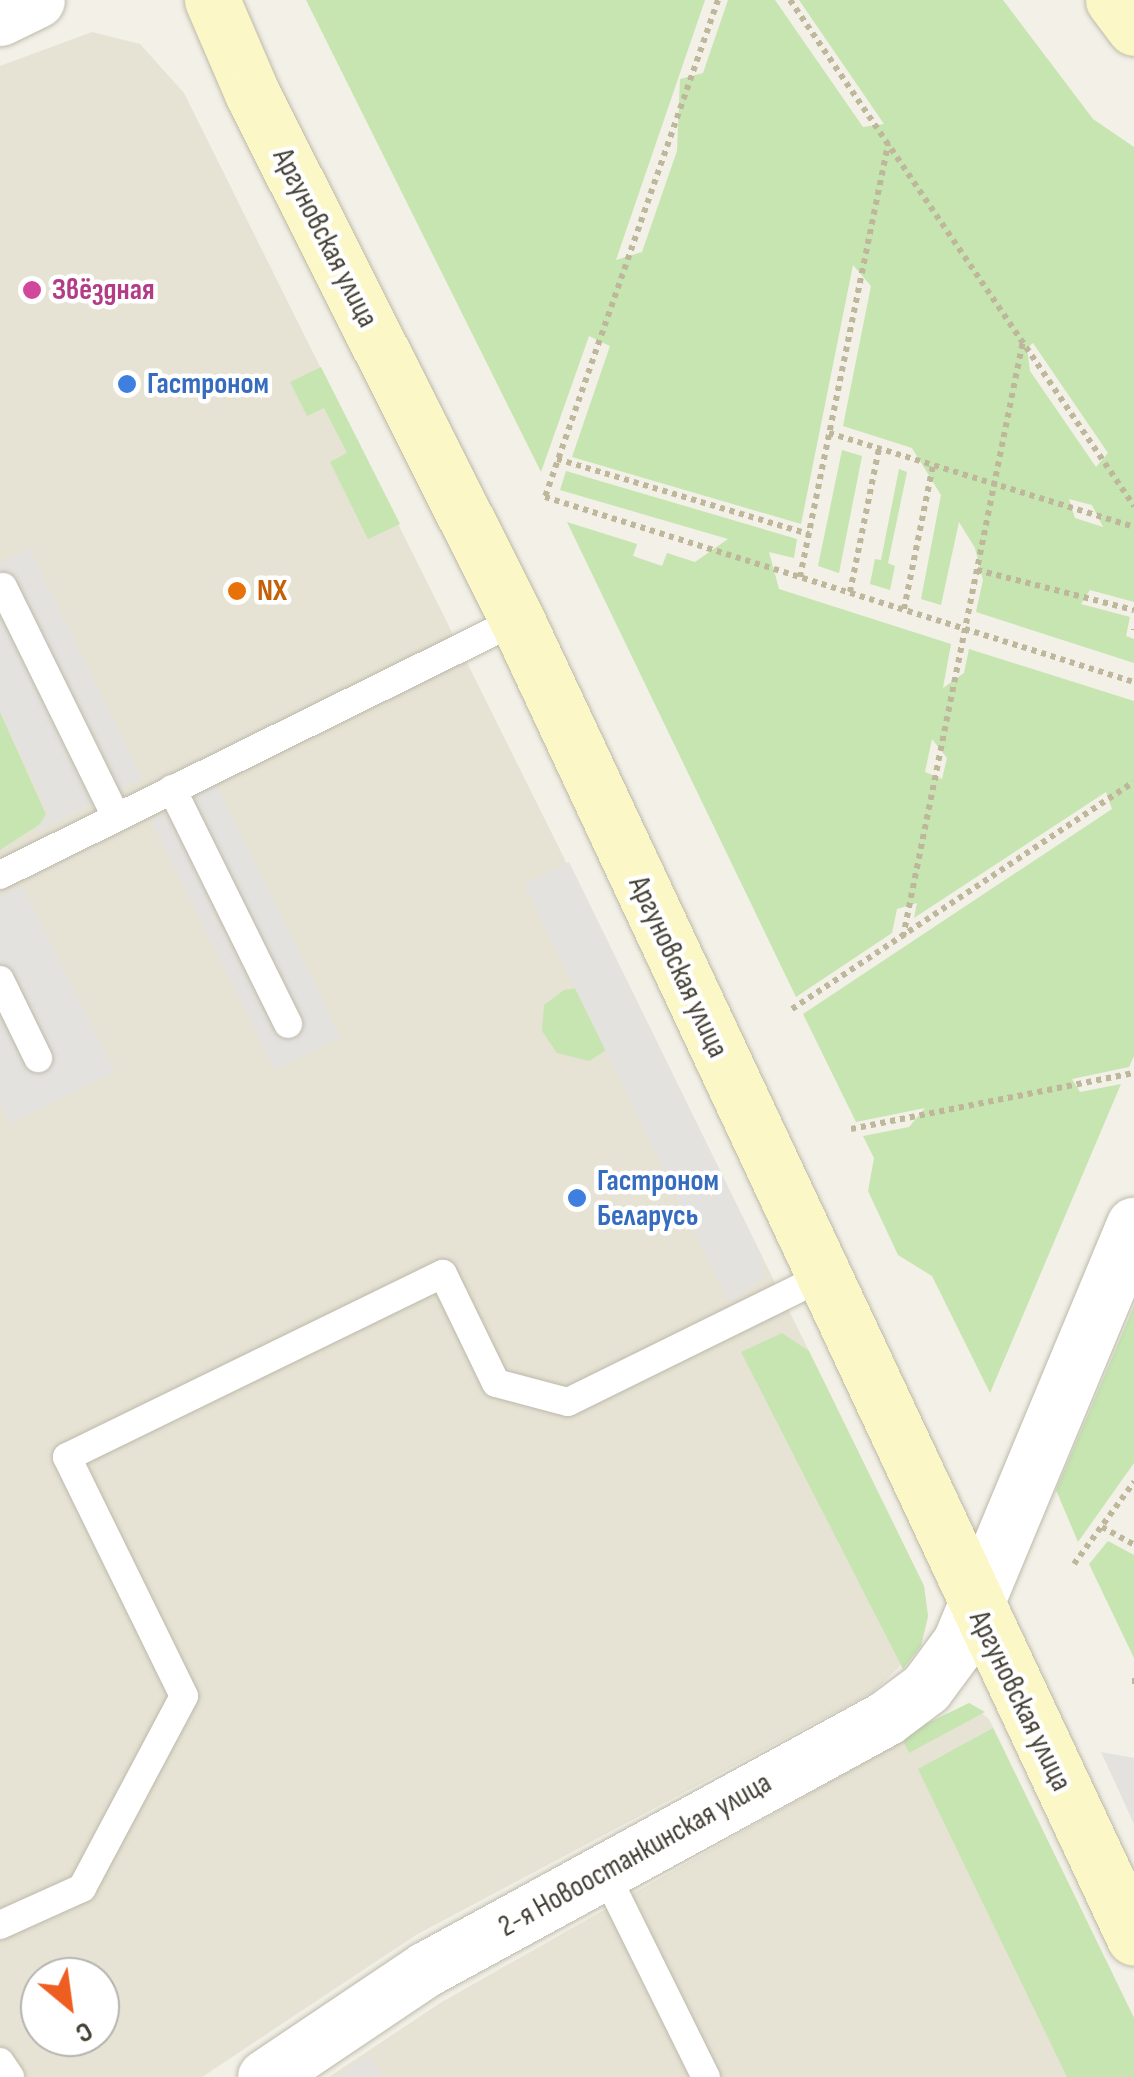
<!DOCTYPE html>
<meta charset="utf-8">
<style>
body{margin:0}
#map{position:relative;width:1134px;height:2077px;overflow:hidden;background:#f2f0e7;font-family:"Sofia Sans Condensed",sans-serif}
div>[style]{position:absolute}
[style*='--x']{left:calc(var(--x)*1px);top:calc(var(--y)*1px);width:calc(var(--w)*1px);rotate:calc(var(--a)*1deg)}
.residential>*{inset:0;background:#e6e3d5}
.green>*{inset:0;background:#c6e5b1}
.parking>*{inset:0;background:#e4e2de}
.path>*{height:6px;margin-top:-3px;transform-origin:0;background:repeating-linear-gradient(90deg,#beb79c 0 5px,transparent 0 10px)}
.roads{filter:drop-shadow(0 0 2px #bdb9aa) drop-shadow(0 0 2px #bdb9aa)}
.service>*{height:28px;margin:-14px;padding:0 14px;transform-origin:14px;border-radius:14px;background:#fff}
.minor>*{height:55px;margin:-27.5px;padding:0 27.5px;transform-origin:27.5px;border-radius:27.5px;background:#fff}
.tertiary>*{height:55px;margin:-27.5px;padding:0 27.5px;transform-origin:27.5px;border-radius:27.5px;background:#fff}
.secondary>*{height:55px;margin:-27.5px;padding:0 27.5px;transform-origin:27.5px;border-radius:27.5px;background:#fcf7c7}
.dots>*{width:28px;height:28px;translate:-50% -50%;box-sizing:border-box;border:5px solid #fff;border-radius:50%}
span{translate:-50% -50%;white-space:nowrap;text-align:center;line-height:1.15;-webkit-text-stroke:9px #fff;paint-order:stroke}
.street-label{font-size:30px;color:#454136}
.hotel-label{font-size:30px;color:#b23c85;font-weight:700}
.left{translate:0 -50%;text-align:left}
.shop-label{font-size:30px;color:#366cbe;font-weight:700}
.food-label{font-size:30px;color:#c56008;font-weight:700}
.north{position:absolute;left:20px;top:1957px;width:100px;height:100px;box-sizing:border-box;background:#fff;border:2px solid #b5b3af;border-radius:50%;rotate:151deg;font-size:28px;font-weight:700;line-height:40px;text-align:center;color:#454136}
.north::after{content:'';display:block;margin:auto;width:35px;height:45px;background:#ef5e21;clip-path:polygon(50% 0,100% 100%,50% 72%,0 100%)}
</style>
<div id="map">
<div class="residential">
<i style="clip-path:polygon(evenodd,92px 32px,140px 44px,184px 93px,809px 1351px,924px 1586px,928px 1616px,921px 1646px,873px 1692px,416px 1935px,202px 2077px,0 2077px,0 66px,92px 32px,40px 1977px,100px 1977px,100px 2037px,40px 2037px,40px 1977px)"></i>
<i style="clip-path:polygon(969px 1703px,989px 1719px,1134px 2018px,1134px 2077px,329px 2077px,440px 2003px)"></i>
</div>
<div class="green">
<i style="clip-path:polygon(evenodd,306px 0,705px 0,616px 260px,642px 252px,677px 151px,680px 79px,703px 73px,728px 0,775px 0,863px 127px,884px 124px,799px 0,1003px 0,1093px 119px,1134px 147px,1134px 602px,1090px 590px,1081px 604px,1130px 617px,1126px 636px,1134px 639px,1134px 663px,976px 612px,983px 580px,975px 548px,959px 522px,941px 605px,921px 599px,941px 495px,912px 448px,843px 426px,871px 286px,853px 265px,801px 524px,572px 457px,610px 346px,589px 336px,541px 472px,306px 0,1033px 343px,1108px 453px,1096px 467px,1030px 371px,1027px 348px,1033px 343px,306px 0,1069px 499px,1092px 505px,1103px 527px,1075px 518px,1069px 499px)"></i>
<i style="clip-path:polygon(321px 367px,400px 524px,368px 539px,330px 462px,347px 453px,324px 408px,307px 416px,290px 382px)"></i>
<i style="clip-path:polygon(842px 450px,862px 456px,839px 573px,818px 566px)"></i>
<i style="clip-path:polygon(899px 469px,907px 472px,888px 563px,895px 566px,890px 590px,870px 584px,875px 559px,881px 560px)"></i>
<i style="clip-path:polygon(evenodd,566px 471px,797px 539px,794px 558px,769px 552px,779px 589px,951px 644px,943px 688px,964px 673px,969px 649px,1134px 701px,1134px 1056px,1129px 1067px,1072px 1079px,1080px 1092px,1121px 1084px,990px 1393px,932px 1276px,898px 1255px,868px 1191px,874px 1158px,863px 1136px,909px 1127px,925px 1108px,856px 1122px,803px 1014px,1112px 809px,1106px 792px,914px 918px,917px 903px,897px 909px,892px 933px,796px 997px,567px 522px,637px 544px,633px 556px,662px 566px,667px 553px,695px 562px,728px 539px,560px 490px,566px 471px,932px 739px,947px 758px,942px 779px,925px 772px,932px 739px)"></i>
<i style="clip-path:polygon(0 712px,48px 819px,0 850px)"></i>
<i style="clip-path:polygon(590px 986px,611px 1047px,589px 1061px,557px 1053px,542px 1031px,544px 1005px,564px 990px)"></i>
<i style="clip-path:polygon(1134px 1306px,1134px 1463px,1078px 1542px,1056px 1490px)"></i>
<i style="clip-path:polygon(782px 1333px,809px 1351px,924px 1586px,928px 1616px,921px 1646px,903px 1669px,741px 1352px)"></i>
<i style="clip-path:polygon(1108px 1541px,1134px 1555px,1134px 1658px,1089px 1564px)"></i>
<i style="clip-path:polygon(969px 1703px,985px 1712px,909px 1753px,901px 1736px)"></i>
<i style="clip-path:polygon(993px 1728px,1134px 2018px,1134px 2077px,1067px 2077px,918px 1769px)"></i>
</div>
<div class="parking">
<i style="clip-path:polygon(29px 548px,143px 779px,34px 833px,48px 811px,0 712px,0 563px)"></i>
<i style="clip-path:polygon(217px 785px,341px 1038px,275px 1071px,150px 819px)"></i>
<i style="clip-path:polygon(569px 862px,762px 1256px,763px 1278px,729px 1303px,524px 884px)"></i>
<i style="clip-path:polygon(22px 885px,115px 1072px,10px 1124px,0 1103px,0 895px)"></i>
<i style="clip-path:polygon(1101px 1752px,1134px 1758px,1134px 1824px)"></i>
<i style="clip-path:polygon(369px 2055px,383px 2077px,337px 2077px)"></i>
</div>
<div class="path">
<i style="--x:718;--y:0;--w:526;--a:109.19"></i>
<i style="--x:545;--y:497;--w:617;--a:17.44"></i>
<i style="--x:790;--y:0;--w:612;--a:55.79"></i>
<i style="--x:829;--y:433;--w:319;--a:17.1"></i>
<i style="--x:557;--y:459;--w:263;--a:16.6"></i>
<i style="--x:977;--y:570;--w:162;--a:14.3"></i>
<i style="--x:800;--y:577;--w:442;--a:-78.5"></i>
<i style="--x:850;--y:592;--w:147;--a:-78.6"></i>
<i style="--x:904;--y:609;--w:147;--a:-78.6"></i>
<i style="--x:1134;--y:629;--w:1;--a:90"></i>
<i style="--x:903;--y:937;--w:608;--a:-78.62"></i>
<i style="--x:792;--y:1009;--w:410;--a:-33.6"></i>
<i style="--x:851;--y:1129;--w:288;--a:-11.2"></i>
<i style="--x:1102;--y:1527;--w:37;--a:29"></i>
<i style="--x:1074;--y:1564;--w:102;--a:-53.8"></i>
<i style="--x:1132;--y:1681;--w:2;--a:0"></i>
</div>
<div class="roads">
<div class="service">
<i style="--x:3;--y:587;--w:256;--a:63.8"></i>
<i style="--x:172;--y:789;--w:262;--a:63.7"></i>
<i style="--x:0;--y:875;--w:576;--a:-26.25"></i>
<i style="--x:0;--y:980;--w:87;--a:64"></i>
<i style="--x:604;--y:1871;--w:230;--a:63.7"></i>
<i style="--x:0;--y:1925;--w:90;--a:-24.3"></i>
<i style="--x:82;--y:1888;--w:217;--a:-62"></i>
<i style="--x:184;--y:1696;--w:266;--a:-116.1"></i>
<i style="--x:67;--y:1457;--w:418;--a:-26"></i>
<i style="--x:443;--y:1274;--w:121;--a:64.1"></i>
<i style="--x:496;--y:1383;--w:74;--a:14.8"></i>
<i style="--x:568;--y:1402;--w:283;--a:-26.2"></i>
<i style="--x:0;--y:2062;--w:18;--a:56"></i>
</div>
<div class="minor">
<i style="--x:265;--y:2077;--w:194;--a:-33.9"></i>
<i style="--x:426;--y:1969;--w:524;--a:-28.62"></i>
<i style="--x:886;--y:1718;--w:50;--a:-36.9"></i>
<i style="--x:926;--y:1688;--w:57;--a:-53.5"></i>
<i style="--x:960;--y:1642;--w:452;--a:-67.4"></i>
</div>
<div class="tertiary">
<i style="--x:0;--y:18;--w:41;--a:-25.9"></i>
</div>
<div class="secondary">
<i style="--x:212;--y:0;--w:101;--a:66.7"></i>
<i style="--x:252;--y:93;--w:590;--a:63.3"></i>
<i style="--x:517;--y:620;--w:1455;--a:64.91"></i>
<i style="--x:1113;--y:0;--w:35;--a:53"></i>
</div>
</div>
<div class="dots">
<i style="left:32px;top:290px;background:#d1479c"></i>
<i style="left:127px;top:384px;background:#3f7fe0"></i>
<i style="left:237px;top:591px;background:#e8710a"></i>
<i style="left:577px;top:1198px;background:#3f7fe0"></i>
</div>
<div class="street-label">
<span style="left:325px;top:238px;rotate:63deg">Аргуновская улица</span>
<span style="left:678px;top:967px;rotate:65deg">Аргуновская улица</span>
<span style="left:1020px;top:1701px;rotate:64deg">Аргуновская улица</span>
<span style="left:635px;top:1855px;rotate:-29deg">2-я Новоостанкинская улица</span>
</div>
<div class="hotel-label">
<span class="left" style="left:52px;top:290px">Звёздная</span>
</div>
<div class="shop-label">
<span class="left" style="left:147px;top:384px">Гастроном</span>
<span class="left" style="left:597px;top:1198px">Гастроном<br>Беларусь</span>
</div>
<div class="food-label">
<span class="left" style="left:257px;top:591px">NX</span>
</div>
<div class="north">С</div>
</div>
